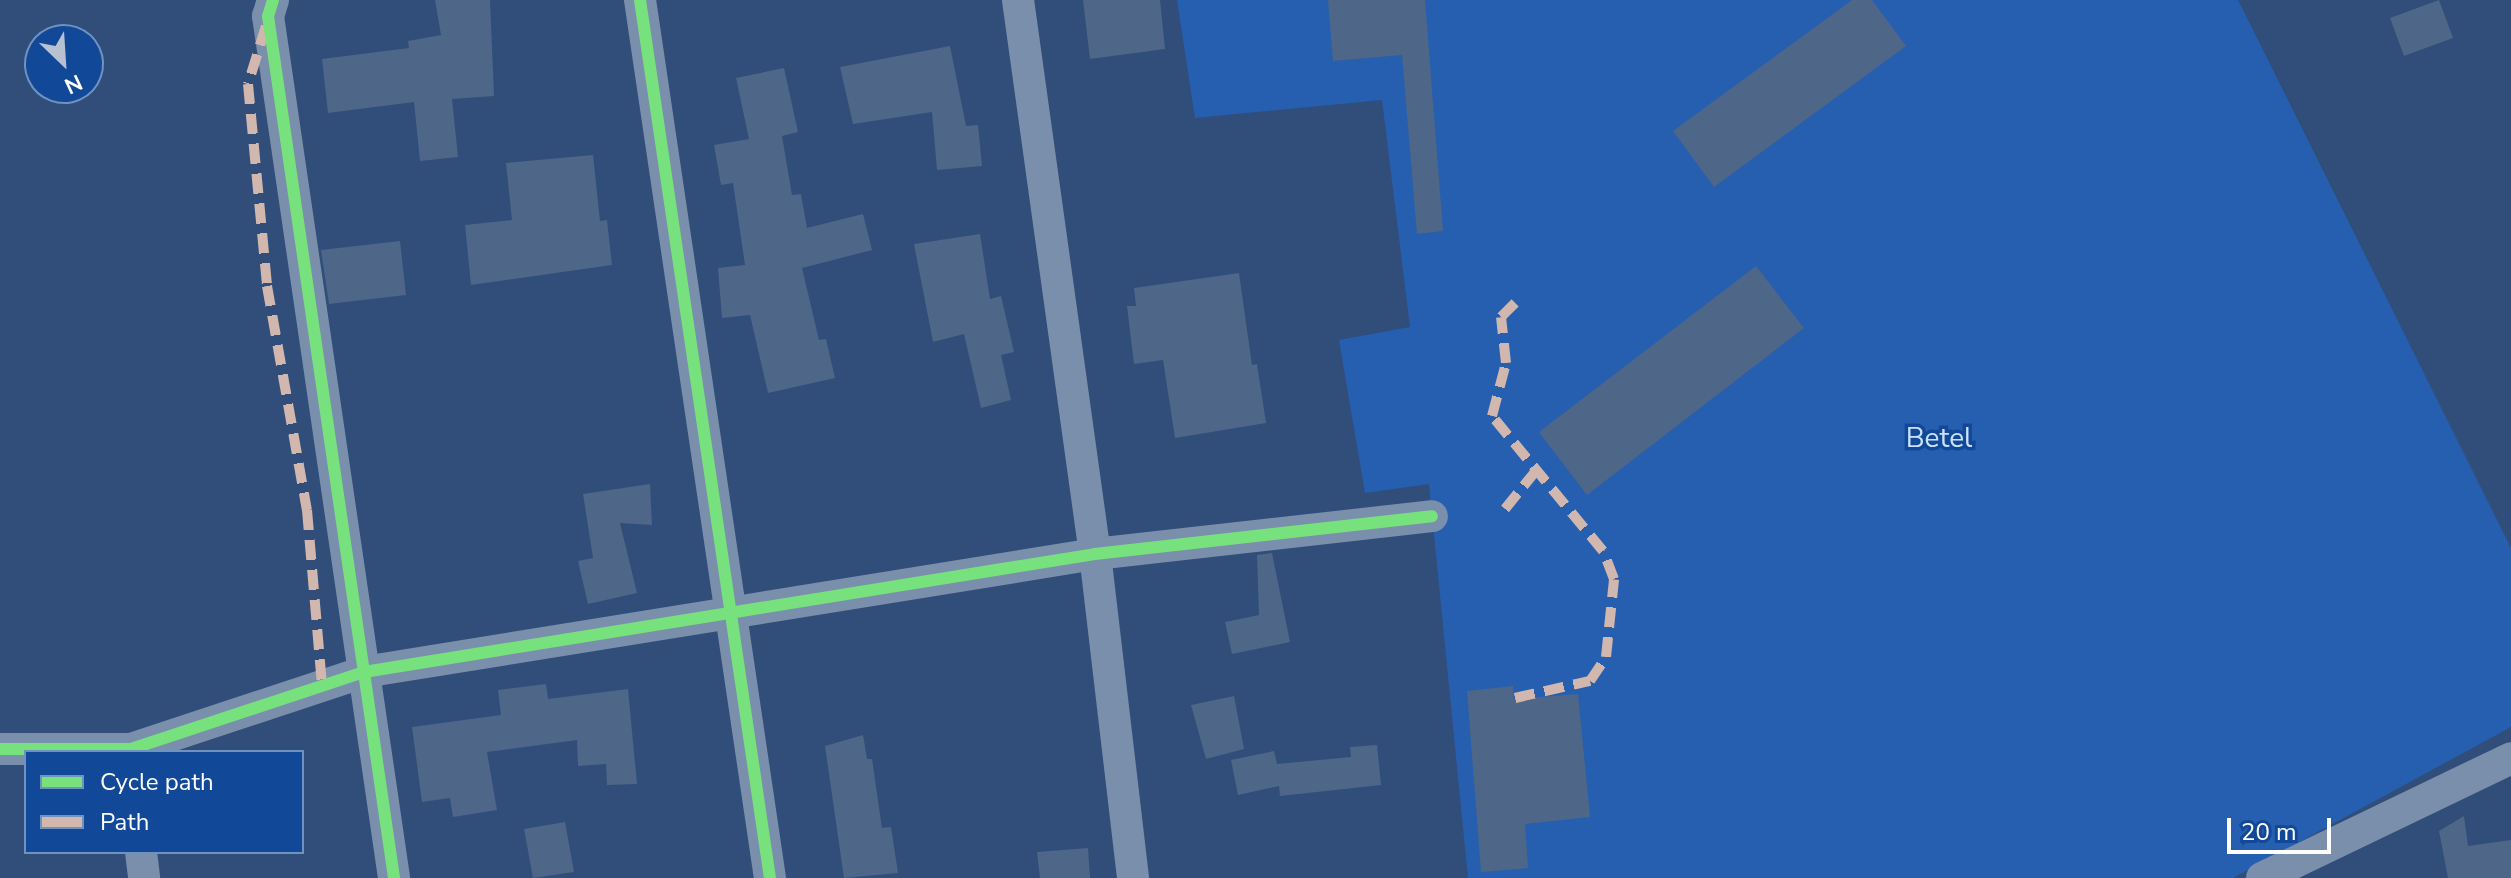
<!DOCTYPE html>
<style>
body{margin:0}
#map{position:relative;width:2511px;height:878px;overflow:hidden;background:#304e79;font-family:"Nunito Sans",sans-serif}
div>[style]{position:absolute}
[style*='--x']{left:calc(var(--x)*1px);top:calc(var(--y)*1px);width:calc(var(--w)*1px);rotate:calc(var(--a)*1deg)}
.green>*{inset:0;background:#265faf}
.building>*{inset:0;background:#4e6688}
.street>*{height:32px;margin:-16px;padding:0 16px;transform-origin:16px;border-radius:16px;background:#7a8fab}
.quiet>*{height:10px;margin-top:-5px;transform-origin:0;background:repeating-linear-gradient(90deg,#d1b7ad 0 20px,transparent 0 30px)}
.cycleway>*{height:12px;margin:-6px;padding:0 6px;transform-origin:6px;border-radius:6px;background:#77e17e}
span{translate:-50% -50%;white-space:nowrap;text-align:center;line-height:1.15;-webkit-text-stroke:7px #114998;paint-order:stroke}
.park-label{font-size:28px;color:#cbe1fe}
.legend{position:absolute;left:24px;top:750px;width:280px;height:104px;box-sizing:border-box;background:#114998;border:2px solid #7092c1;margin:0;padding:10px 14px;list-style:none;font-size:24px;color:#fff}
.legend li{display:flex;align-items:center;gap:16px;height:40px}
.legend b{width:40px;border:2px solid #7092c1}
.north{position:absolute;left:24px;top:24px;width:80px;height:80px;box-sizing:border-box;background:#114998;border:2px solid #7092c1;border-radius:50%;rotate:155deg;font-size:22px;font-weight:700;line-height:32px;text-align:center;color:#fff}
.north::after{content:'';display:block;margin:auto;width:28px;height:36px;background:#b7c1d0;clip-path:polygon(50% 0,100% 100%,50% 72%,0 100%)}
.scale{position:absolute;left:2227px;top:818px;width:104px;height:36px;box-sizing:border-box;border:4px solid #fff;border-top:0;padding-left:10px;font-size:24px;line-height:28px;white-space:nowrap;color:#fff;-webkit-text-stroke:6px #114998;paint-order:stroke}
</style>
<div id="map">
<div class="green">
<i style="clip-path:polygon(1177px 0,2238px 0,2511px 548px,2511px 727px,2233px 878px,1468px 878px,1429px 484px,1365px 493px,1339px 340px,1410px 327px,1382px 100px,1195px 118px)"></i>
</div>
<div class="building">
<i style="clip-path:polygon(435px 0,490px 0,494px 96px,452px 99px,458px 157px,420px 161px,414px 102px,328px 113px,322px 59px,409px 48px,408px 41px,441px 35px)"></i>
<i style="clip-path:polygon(1083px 0,1160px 0,1165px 49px,1090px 59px)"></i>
<i style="clip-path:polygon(1328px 0,1425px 0,1443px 231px,1417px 234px,1402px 55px,1333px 61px)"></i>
<i style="clip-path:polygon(1852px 0,1872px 0,1906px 46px,1714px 187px,1673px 131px)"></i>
<i style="clip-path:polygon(2439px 0,2453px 38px,2404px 56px,2390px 18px)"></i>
<i style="clip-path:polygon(950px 46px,966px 126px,978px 125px,982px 166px,937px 170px,932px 112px,853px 124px,840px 67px)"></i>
<i style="clip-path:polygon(784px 68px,798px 132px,782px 136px,792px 195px,801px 194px,807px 228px,863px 214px,872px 250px,802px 268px,819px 340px,826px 339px,835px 378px,768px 393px,750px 315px,722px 318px,718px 268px,745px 265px,733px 183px,721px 185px,714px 145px,749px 139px,736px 78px)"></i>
<i style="clip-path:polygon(593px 155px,600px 221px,607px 220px,612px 265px,471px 285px,465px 225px,512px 220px,506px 163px)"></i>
<i style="clip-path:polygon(980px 234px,990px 299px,1001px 296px,1014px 352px,1001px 355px,1011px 400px,981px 408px,964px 334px,933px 342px,914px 244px)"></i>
<i style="clip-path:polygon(400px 241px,406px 295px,329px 304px,321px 250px)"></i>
<i style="clip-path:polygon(1756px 266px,1804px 328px,1587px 495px,1539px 432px)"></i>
<i style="clip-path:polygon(1239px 273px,1252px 365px,1257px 364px,1266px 423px,1175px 438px,1163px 360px,1134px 364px,1127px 306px,1136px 306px,1134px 288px)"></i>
<i style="clip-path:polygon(650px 484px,652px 525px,620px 523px,637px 593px,588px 604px,578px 561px,593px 558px,583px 494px)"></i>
<i style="clip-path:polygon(1272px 553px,1290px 642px,1232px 654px,1225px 622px,1259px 615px,1257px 555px)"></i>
<i style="clip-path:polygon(546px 684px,548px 699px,628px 689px,637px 784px,607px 785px,606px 764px,578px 766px,577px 740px,487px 752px,497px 810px,453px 817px,450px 798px,422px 802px,412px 727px,501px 715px,498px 690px)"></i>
<i style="clip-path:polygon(1513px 686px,1514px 699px,1578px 694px,1590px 817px,1525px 824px,1528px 868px,1481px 872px,1467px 691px)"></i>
<i style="clip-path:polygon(1234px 696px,1244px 749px,1206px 759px,1191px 705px)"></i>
<i style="clip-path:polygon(863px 735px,867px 759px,872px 759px,882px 828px,891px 827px,898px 873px,844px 878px,825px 746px)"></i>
<i style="clip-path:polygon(1377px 745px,1381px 785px,1280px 796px,1279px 786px,1238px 795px,1231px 760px,1274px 751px,1277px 764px,1351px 757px,1350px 747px)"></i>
<i style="clip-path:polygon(2464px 816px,2468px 846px,2511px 840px,2511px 878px,2448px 878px,2439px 831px)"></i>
<i style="clip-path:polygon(565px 822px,574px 872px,533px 878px,524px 829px)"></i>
<i style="clip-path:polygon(1088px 848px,1090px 878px,1040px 878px,1037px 852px)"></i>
</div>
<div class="street">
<i style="--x:273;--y:0;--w:17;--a:107"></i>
<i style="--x:268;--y:16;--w:871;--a:81.68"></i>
<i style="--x:640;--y:0;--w:888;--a:81.58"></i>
<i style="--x:1018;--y:0;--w:559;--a:82.09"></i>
<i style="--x:1095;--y:554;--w:326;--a:83.3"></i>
<i style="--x:0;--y:749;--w:131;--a:0"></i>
<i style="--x:131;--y:749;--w:245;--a:-18.3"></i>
<i style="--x:364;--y:672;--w:740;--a:-9.17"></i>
<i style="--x:1095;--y:554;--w:339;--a:-6.4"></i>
<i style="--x:141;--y:852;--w:26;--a:83"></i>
<i style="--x:2262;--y:878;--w:276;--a:-25.7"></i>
</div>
<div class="quiet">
<i style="--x:266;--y:26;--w:61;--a:107.2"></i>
<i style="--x:248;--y:84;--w:203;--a:84.6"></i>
<i style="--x:267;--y:286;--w:228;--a:79.9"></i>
<i style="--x:307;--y:510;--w:177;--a:85.1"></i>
<i style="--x:1505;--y:509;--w:48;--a:-51"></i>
<i style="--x:1515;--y:698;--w:77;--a:-12.8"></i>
<i style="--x:1590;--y:681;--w:29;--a:-56"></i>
<i style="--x:1606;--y:657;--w:78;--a:-84.1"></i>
<i style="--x:1614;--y:579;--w:30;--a:-111"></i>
<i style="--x:1603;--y:551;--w:175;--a:-129.4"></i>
<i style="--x:1492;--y:416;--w:55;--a:-75.2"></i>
<i style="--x:1506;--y:363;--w:46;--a:-96.2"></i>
<i style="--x:1501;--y:317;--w:20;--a:-45"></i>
</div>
<div class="cycleway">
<i style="--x:273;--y:0;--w:17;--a:107"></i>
<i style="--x:268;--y:16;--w:871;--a:81.68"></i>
<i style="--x:640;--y:0;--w:888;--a:81.58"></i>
<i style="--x:0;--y:749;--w:131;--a:0"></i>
<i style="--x:131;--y:749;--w:245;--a:-18.3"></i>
<i style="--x:364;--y:672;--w:740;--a:-9.17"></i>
<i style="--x:1095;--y:554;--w:339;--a:-6.4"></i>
</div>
<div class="park-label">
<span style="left:1939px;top:438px">Betel</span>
</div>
<ul class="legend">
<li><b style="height:10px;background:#77e17e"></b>Cycle path</li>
<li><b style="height:10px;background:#d1b7ad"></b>Path</li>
</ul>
<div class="north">N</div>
<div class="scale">20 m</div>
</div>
